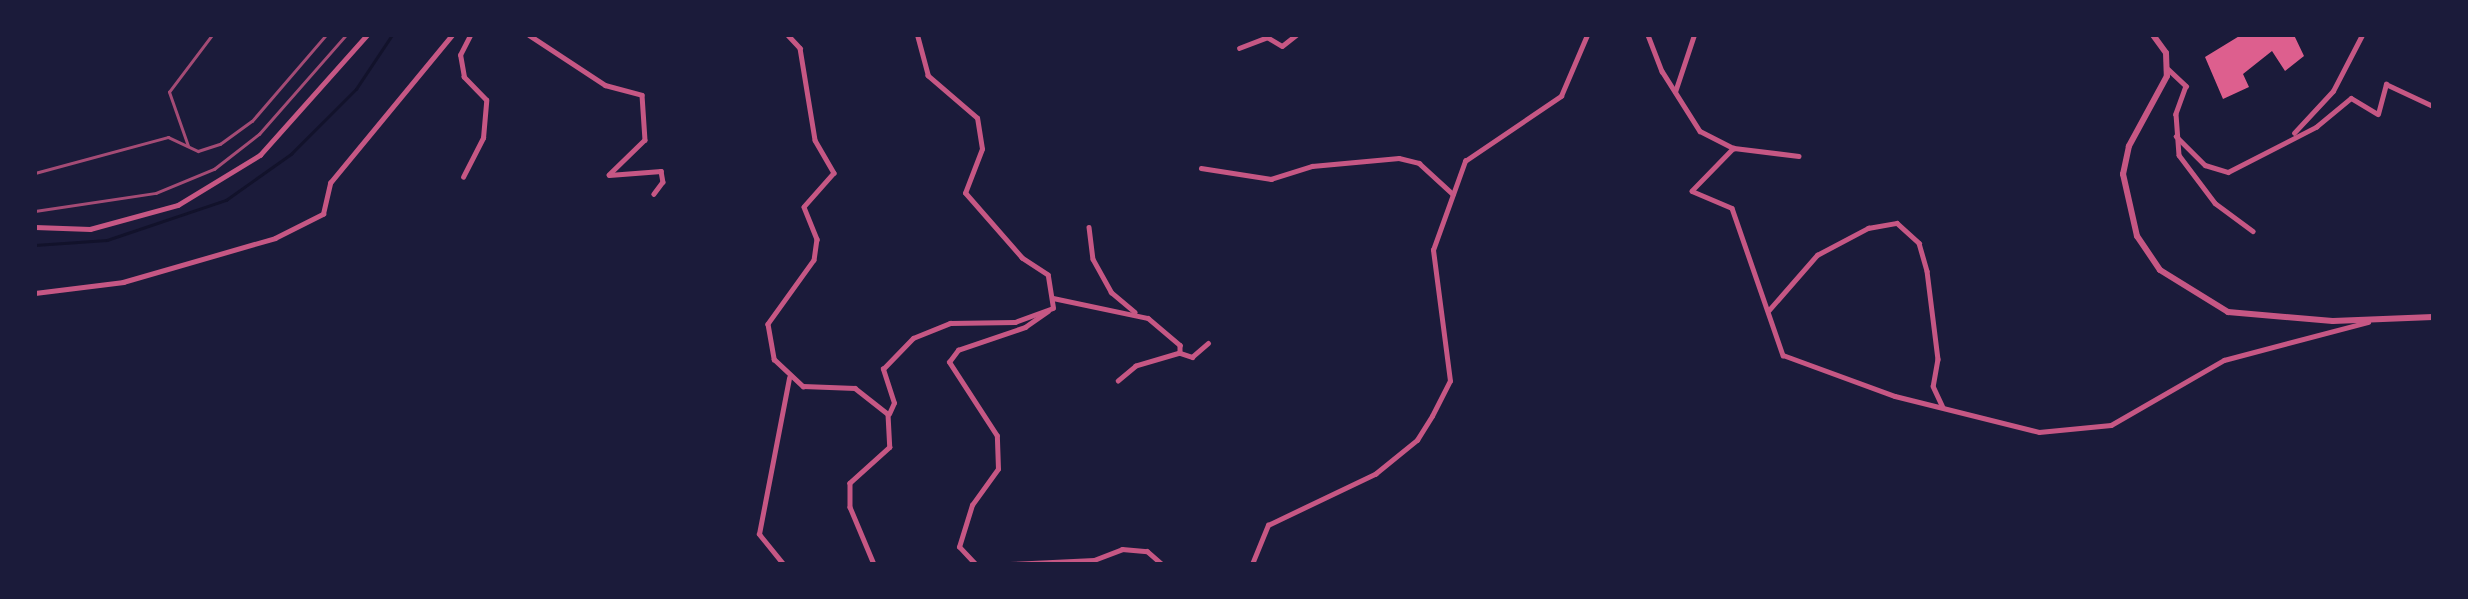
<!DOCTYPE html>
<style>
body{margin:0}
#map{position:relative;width:2468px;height:599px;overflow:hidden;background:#1b1b3a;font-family:"Varela Round",sans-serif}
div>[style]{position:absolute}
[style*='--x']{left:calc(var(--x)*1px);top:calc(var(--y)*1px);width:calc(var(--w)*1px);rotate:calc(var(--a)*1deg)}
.stream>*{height:2.5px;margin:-1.25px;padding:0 1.25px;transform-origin:1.25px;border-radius:1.25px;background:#12122b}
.building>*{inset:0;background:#dd5f8e}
.minor>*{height:4.5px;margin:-2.25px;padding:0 2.25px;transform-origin:2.25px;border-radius:2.25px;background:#c65784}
.tertiary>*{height:6px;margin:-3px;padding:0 3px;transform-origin:3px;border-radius:3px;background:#c65784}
.rail>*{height:2.5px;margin:-1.25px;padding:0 1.25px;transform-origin:1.25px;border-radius:1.25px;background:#a44b75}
span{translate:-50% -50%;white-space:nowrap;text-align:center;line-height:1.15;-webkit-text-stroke:7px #1b1b3a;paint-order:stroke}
.frame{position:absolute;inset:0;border:37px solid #1b1b3a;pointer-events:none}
</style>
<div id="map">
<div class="stream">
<i style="--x:35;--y:245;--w:72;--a:-4"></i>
<i style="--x:107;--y:240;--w:126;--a:-18.6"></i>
<i style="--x:226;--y:200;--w:80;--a:-35.3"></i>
<i style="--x:291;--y:154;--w:92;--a:-45"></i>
<i style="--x:356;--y:89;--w:65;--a:-56.3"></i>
</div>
<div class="building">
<i style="clip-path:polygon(2241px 35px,2294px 35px,2304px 56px,2285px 71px,2272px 51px,2243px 74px,2249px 87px,2223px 99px,2205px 57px)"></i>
</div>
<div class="minor">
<i style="--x:529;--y:35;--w:91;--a:33.3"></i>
<i style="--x:605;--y:85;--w:38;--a:15"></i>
<i style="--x:642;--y:95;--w:45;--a:86.2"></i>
<i style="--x:645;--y:140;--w:50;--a:135.8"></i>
<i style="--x:609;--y:175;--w:52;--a:-4.4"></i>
<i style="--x:661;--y:171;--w:11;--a:80"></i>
<i style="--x:663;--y:182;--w:15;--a:127"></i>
<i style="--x:788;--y:35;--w:18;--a:47"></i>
<i style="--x:800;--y:48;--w:93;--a:80.7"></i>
<i style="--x:815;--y:140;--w:38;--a:60"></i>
<i style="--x:834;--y:173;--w:45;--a:131.4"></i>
<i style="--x:804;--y:207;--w:35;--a:68"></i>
<i style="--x:817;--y:239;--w:21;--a:98"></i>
<i style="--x:814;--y:260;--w:79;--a:125.7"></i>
<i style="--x:768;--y:324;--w:36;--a:80"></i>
<i style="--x:774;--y:359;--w:40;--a:43"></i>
<i style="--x:803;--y:386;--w:52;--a:2.2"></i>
<i style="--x:855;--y:388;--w:42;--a:38.2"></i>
<i style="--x:888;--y:414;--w:33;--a:87"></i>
<i style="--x:890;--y:447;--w:54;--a:138"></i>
<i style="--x:850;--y:483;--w:24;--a:90"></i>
<i style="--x:850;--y:507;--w:62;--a:67.2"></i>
<i style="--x:1648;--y:35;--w:39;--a:69"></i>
<i style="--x:1662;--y:71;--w:71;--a:57.7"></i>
<i style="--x:1700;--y:131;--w:38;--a:27"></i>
<i style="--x:1734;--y:148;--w:60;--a:134.3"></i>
<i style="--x:1692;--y:191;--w:43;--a:23"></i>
<i style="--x:1732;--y:208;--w:156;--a:70.9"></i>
<i style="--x:1783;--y:355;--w:119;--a:20.1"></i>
<i style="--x:1895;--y:396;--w:148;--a:14"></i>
<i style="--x:2039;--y:432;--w:72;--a:-5.6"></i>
<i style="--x:2111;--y:425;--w:130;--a:-29.9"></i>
<i style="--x:2224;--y:360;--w:149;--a:-14.8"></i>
<i style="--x:1239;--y:48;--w:30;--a:-21"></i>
<i style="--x:1267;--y:37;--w:17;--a:31"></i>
<i style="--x:1282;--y:46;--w:18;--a:-38"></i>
<i style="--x:2168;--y:69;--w:25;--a:43"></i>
<i style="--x:2186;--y:86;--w:30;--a:110"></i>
<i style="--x:2176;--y:114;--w:41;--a:85.8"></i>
<i style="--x:2179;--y:155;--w:60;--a:53.1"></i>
<i style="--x:2215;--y:203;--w:47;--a:36.4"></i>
<i style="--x:1675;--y:92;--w:60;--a:-71.6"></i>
<i style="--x:2294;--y:133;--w:57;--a:-47.1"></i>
<i style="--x:2333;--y:91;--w:63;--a:-62.6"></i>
<i style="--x:2176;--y:136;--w:41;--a:45"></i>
<i style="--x:2205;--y:165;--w:24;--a:17"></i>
<i style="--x:2228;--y:172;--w:99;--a:-27.1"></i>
<i style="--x:2316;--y:127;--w:45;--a:-39.6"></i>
<i style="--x:2351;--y:98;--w:31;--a:31"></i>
<i style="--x:2378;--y:114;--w:31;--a:-75"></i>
<i style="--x:2386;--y:84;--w:52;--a:25.1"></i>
<i style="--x:1734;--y:148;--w:65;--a:7"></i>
<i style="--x:1201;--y:168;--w:71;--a:8.9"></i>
<i style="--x:1271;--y:179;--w:43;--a:-17.6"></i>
<i style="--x:1312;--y:166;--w:87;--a:-5.3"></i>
<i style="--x:1399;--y:158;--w:21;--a:14"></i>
<i style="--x:1419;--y:163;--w:46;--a:42.4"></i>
<i style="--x:463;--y:177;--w:44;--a:-62.9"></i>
<i style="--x:483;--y:138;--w:38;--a:-85"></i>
<i style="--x:486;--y:100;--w:32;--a:-134"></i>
<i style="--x:464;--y:77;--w:22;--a:-100"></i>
<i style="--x:460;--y:55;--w:22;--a:-63"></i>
<i style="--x:35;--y:227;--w:55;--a:2.1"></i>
<i style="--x:90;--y:229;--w:91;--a:-15.3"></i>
<i style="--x:178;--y:205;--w:96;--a:-31.4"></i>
<i style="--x:260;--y:155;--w:161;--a:-48.3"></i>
<i style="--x:1089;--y:227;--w:32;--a:83"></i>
<i style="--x:1093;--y:259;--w:38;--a:61"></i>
<i style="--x:1111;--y:292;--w:31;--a:40"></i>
<i style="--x:35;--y:293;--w:89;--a:-7.1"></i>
<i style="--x:123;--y:282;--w:158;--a:-16.1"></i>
<i style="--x:275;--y:238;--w:54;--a:-26.6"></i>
<i style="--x:323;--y:214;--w:32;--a:-77"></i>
<i style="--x:330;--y:183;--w:192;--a:-50.5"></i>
<i style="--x:1053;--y:298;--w:97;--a:11.9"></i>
<i style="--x:1148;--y:318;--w:42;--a:40.2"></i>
<i style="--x:1180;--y:345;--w:8;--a:90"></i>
<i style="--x:1180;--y:353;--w:46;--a:163.5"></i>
<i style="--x:1136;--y:366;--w:23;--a:140"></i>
<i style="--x:1769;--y:310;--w:73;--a:-48.9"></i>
<i style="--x:1817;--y:255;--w:58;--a:-27.9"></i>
<i style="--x:1868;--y:228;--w:29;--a:-10"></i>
<i style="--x:1897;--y:223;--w:30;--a:42"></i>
<i style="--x:1919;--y:243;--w:29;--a:74"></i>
<i style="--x:1927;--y:271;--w:89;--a:82.9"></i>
<i style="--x:1938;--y:359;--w:27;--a:100"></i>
<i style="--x:1933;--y:386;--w:23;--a:65"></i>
<i style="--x:1180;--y:353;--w:13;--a:18"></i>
<i style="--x:1192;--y:357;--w:21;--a:-41"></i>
<i style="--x:889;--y:414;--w:12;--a:-66"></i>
<i style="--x:894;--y:403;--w:36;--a:-108"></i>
<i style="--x:883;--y:369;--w:43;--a:-45.9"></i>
<i style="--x:913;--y:338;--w:40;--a:-22"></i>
<i style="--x:950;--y:323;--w:65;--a:-0.9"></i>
<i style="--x:1015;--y:322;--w:40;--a:-20.2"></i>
<i style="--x:1053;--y:308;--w:33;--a:-99"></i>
<i style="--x:1048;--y:275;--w:31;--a:-147"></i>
<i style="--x:1022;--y:258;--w:86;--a:-131.2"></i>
<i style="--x:965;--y:193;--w:47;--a:-68.9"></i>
<i style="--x:982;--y:149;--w:31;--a:-99"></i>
<i style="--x:977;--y:118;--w:65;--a:-139.4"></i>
<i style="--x:928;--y:76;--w:42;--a:-105"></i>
<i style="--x:783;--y:564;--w:38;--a:-129"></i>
<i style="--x:759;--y:534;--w:159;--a:-79.1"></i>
<i style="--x:975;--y:564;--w:23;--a:-133"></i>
<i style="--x:959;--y:547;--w:44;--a:-72.8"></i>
<i style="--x:972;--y:505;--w:44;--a:-54.2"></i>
<i style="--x:998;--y:469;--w:33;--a:-92"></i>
<i style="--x:997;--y:436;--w:88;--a:-123"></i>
<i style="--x:949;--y:362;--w:15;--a:-53"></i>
<i style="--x:958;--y:350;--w:71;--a:-18.9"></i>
<i style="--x:1025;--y:327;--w:28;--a:-35"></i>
<i style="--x:1010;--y:564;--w:84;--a:-2.7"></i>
<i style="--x:1094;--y:560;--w:30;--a:-21"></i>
<i style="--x:1122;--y:549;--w:25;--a:5"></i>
<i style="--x:1147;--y:551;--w:20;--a:41"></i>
<i style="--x:1252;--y:564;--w:42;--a:-67.7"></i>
<i style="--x:1268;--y:525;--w:119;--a:-25.5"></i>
<i style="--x:1375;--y:474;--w:54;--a:-39"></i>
<i style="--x:1417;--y:440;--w:28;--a:-58"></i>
<i style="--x:1432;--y:416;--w:39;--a:-63"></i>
<i style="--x:1450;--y:381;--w:132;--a:-97.4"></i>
<i style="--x:1433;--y:250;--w:95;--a:-70.2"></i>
<i style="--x:1465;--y:161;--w:116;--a:-34.1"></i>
<i style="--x:1561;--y:96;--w:66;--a:-66.9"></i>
</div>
<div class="tertiary">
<i style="--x:2153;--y:35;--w:22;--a:54"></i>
<i style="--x:2166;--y:53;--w:23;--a:88"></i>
<i style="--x:2167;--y:76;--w:80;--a:118.5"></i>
<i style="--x:2129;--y:146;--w:29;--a:102"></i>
<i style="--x:2123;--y:174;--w:64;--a:77.3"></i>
<i style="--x:2137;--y:236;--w:41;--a:55.9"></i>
<i style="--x:2160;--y:270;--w:80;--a:31.7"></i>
<i style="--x:2228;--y:312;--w:105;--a:4.9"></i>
<i style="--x:2333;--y:321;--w:100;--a:-2.3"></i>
</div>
<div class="rail">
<i style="--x:188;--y:146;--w:57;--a:-109.4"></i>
<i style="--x:169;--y:92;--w:71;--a:-53"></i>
<i style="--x:35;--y:173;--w:138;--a:-15.1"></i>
<i style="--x:168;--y:137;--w:33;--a:25"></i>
<i style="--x:198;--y:151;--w:23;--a:-18"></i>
<i style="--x:220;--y:144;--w:39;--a:-36"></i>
<i style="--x:252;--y:121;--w:113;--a:-49.3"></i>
<i style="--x:35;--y:211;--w:122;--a:-8.5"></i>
<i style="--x:156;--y:193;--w:63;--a:-22.5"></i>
<i style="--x:214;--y:169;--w:57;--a:-37.9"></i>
<i style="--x:259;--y:134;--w:132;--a:-48.7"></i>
</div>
<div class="frame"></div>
</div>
